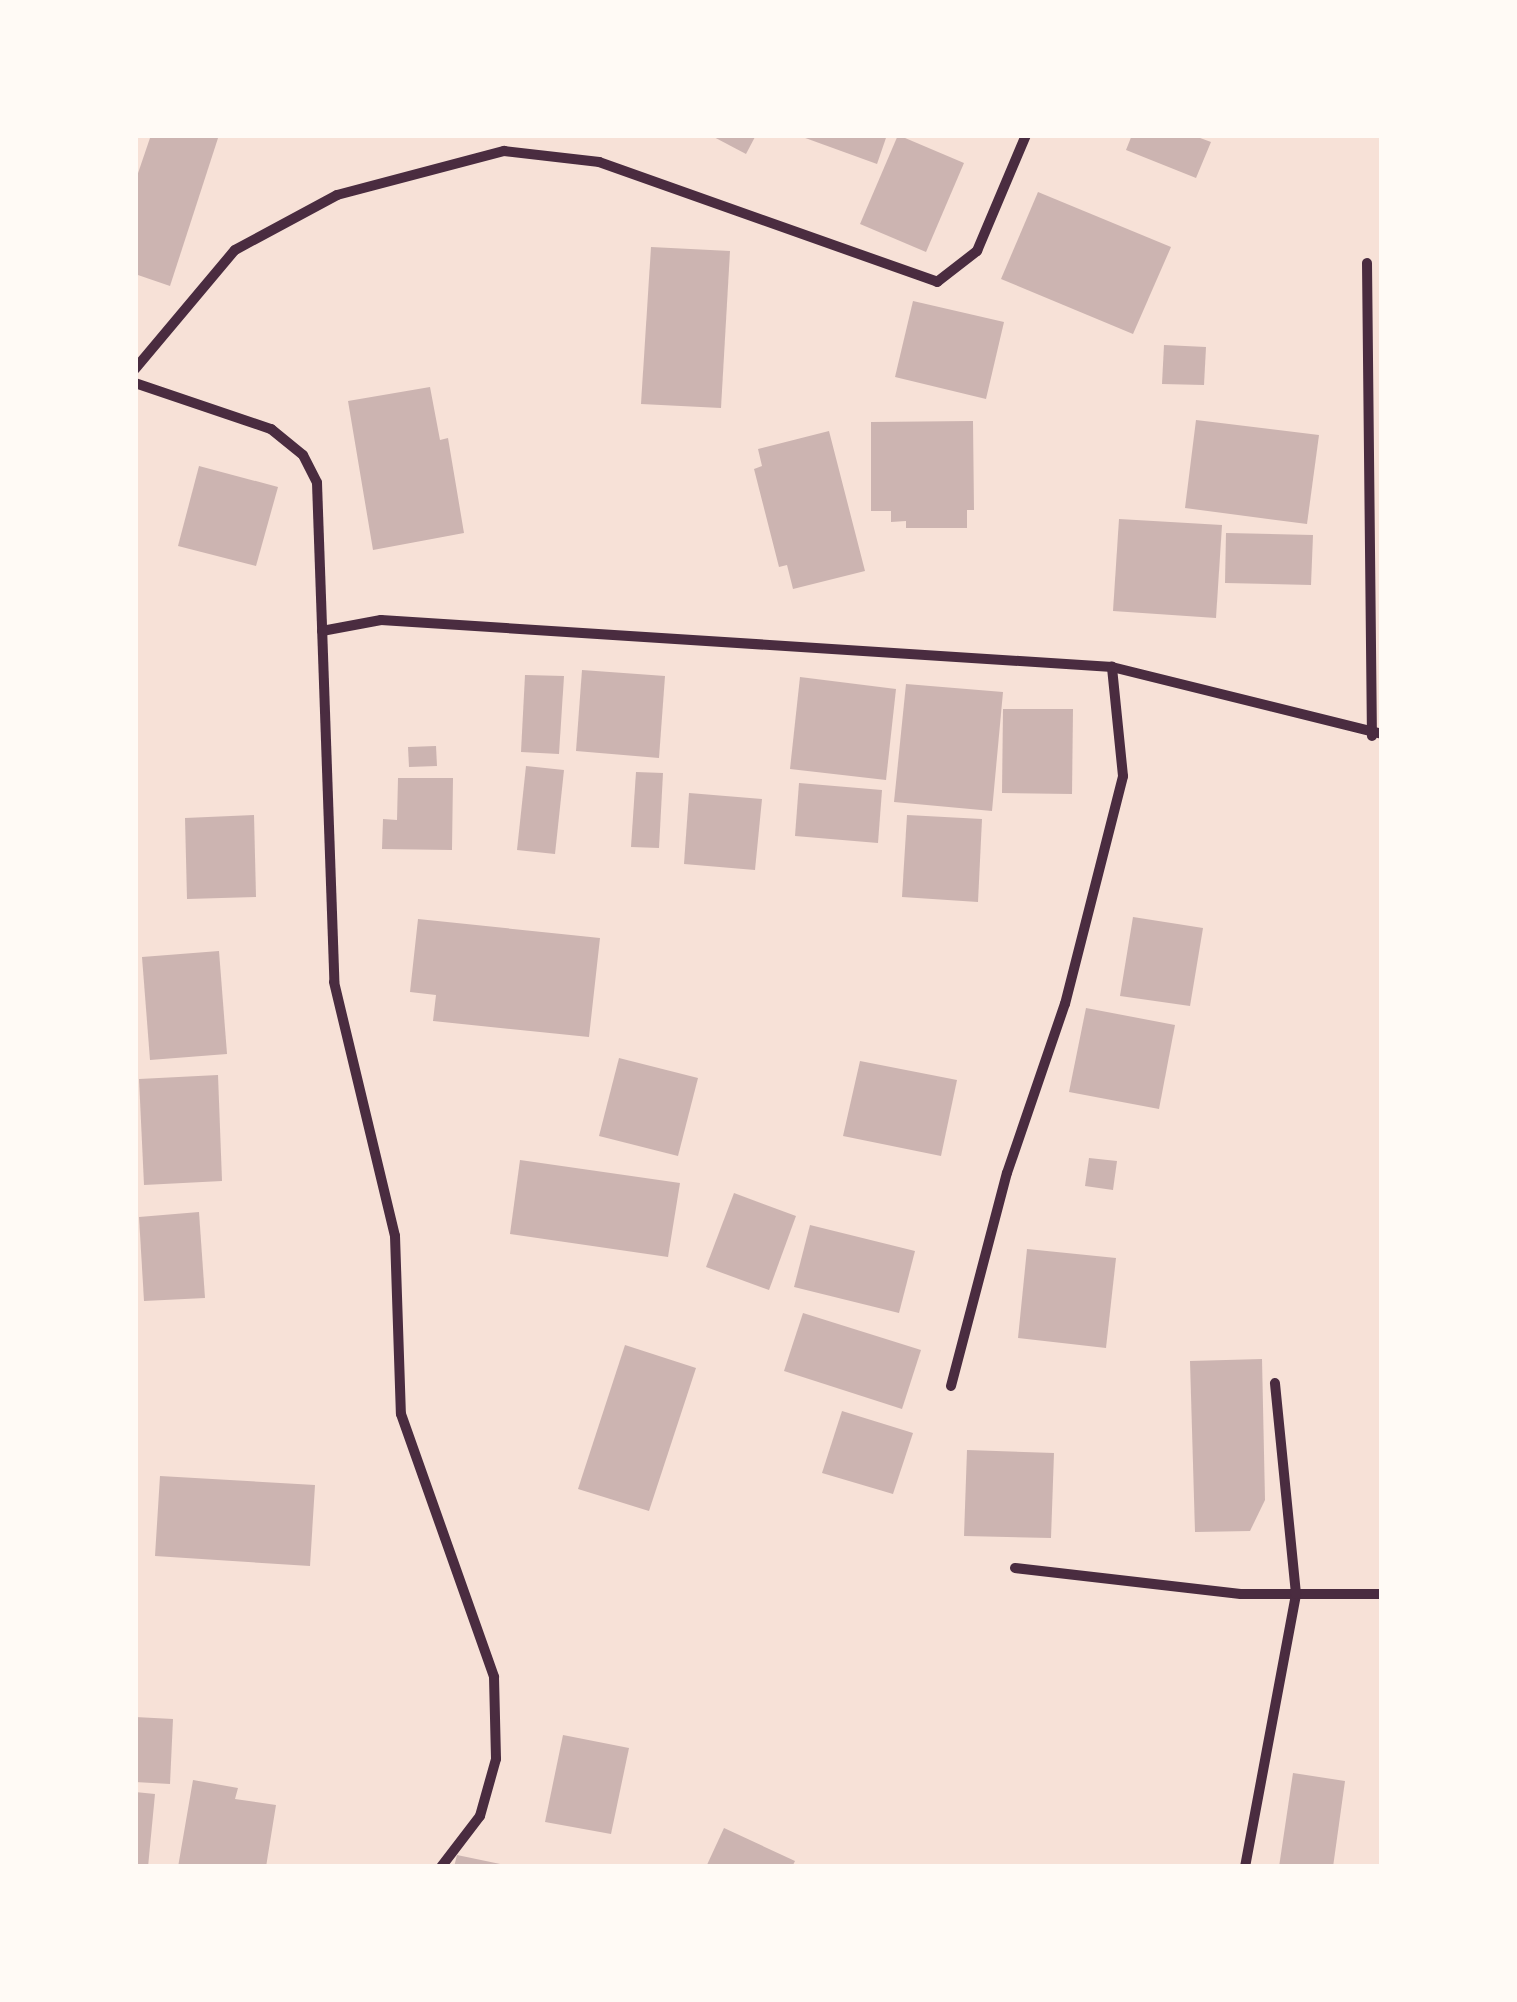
<!DOCTYPE html>
<style>
body{margin:0}
#map{position:relative;width:1517px;height:2002px;overflow:hidden;background:#f7e1d7;font-family:"Noto Serif",serif}
div>[style]{position:absolute}
[style*='--x']{left:calc(var(--x)*1px);top:calc(var(--y)*1px);width:calc(var(--w)*1px);rotate:calc(var(--a)*1deg)}
.building>*{inset:0;background:#ccb4b1}
.minor>*{height:10px;margin:-5px;padding:0 5px;transform-origin:5px;border-radius:5px;background:#4a2c40}
span{translate:-50% -50%;white-space:nowrap;text-align:center;line-height:1.15;-webkit-text-stroke:9px #fffaf5;paint-order:stroke}
.frame{position:absolute;inset:0;border:138px solid #fffaf5;pointer-events:none}
</style>
<div id="map">
<div class="building">
<i style="clip-path:polygon(151px 135px,219px 135px,170px 286px,135px 274px,135px 182px)"></i>
<i style="clip-path:polygon(710px 135px,756px 135px,746px 154px)"></i>
<i style="clip-path:polygon(797px 135px,887px 135px,877px 164px)"></i>
<i style="clip-path:polygon(898px 135px,964px 163px,926px 252px,860px 224px)"></i>
<i style="clip-path:polygon(1132px 135px,1192px 135px,1211px 142px,1196px 178px,1126px 150px)"></i>
<i style="clip-path:polygon(1038px 192px,1171px 247px,1133px 334px,1001px 279px)"></i>
<i style="clip-path:polygon(651px 247px,730px 251px,721px 408px,641px 404px)"></i>
<i style="clip-path:polygon(913px 301px,1004px 322px,986px 399px,895px 377px)"></i>
<i style="clip-path:polygon(1164px 345px,1206px 347px,1204px 385px,1162px 384px)"></i>
<i style="clip-path:polygon(430px 387px,440px 440px,448px 438px,464px 533px,373px 550px,348px 401px)"></i>
<i style="clip-path:polygon(1196px 420px,1319px 435px,1307px 524px,1185px 508px)"></i>
<i style="clip-path:polygon(973px 421px,974px 510px,967px 510px,967px 528px,906px 528px,906px 521px,891px 522px,891px 511px,871px 511px,871px 422px)"></i>
<i style="clip-path:polygon(829px 431px,865px 571px,793px 589px,787px 565px,779px 567px,754px 469px,762px 466px,758px 449px)"></i>
<i style="clip-path:polygon(199px 466px,278px 487px,256px 566px,178px 546px)"></i>
<i style="clip-path:polygon(1119px 519px,1222px 525px,1216px 618px,1113px 611px)"></i>
<i style="clip-path:polygon(1226px 533px,1313px 535px,1311px 585px,1225px 583px)"></i>
<i style="clip-path:polygon(582px 670px,665px 676px,659px 758px,576px 751px)"></i>
<i style="clip-path:polygon(525px 675px,564px 676px,559px 754px,521px 752px)"></i>
<i style="clip-path:polygon(800px 677px,896px 689px,886px 780px,790px 769px)"></i>
<i style="clip-path:polygon(906px 684px,1003px 692px,992px 811px,894px 802px)"></i>
<i style="clip-path:polygon(1003px 709px,1073px 709px,1072px 794px,1002px 793px)"></i>
<i style="clip-path:polygon(436px 746px,437px 766px,409px 767px,408px 747px)"></i>
<i style="clip-path:polygon(526px 766px,564px 770px,555px 854px,517px 850px)"></i>
<i style="clip-path:polygon(636px 772px,663px 773px,659px 848px,631px 847px)"></i>
<i style="clip-path:polygon(398px 778px,453px 778px,452px 850px,382px 849px,383px 819px,397px 820px)"></i>
<i style="clip-path:polygon(799px 783px,882px 790px,878px 843px,795px 836px)"></i>
<i style="clip-path:polygon(689px 793px,762px 799px,755px 870px,684px 864px)"></i>
<i style="clip-path:polygon(254px 815px,256px 897px,187px 899px,185px 818px)"></i>
<i style="clip-path:polygon(907px 815px,982px 819px,978px 902px,902px 897px)"></i>
<i style="clip-path:polygon(1133px 917px,1203px 928px,1190px 1006px,1120px 996px)"></i>
<i style="clip-path:polygon(418px 919px,600px 938px,589px 1037px,433px 1021px,436px 995px,410px 992px)"></i>
<i style="clip-path:polygon(219px 951px,227px 1054px,150px 1060px,142px 957px)"></i>
<i style="clip-path:polygon(1086px 1008px,1175px 1025px,1159px 1109px,1069px 1092px)"></i>
<i style="clip-path:polygon(619px 1058px,698px 1078px,678px 1156px,599px 1136px)"></i>
<i style="clip-path:polygon(860px 1061px,957px 1080px,941px 1156px,843px 1136px)"></i>
<i style="clip-path:polygon(218px 1075px,222px 1181px,144px 1185px,139px 1079px)"></i>
<i style="clip-path:polygon(1089px 1158px,1117px 1161px,1113px 1190px,1085px 1186px)"></i>
<i style="clip-path:polygon(520px 1160px,680px 1183px,668px 1257px,510px 1234px)"></i>
<i style="clip-path:polygon(734px 1193px,796px 1216px,769px 1290px,706px 1267px)"></i>
<i style="clip-path:polygon(199px 1212px,205px 1298px,144px 1301px,139px 1217px)"></i>
<i style="clip-path:polygon(810px 1225px,915px 1251px,899px 1313px,794px 1287px)"></i>
<i style="clip-path:polygon(1027px 1249px,1116px 1258px,1106px 1348px,1018px 1338px)"></i>
<i style="clip-path:polygon(803px 1313px,921px 1350px,902px 1409px,784px 1371px)"></i>
<i style="clip-path:polygon(625px 1345px,696px 1368px,649px 1511px,578px 1489px)"></i>
<i style="clip-path:polygon(1262px 1359px,1265px 1500px,1250px 1531px,1195px 1532px,1190px 1361px)"></i>
<i style="clip-path:polygon(842px 1411px,913px 1433px,893px 1494px,822px 1473px)"></i>
<i style="clip-path:polygon(967px 1450px,1054px 1453px,1051px 1538px,964px 1536px)"></i>
<i style="clip-path:polygon(160px 1476px,315px 1485px,310px 1566px,155px 1556px)"></i>
<i style="clip-path:polygon(135px 1717px,173px 1719px,170px 1784px,135px 1782px)"></i>
<i style="clip-path:polygon(563px 1735px,629px 1748px,611px 1834px,545px 1822px)"></i>
<i style="clip-path:polygon(1293px 1773px,1345px 1781px,1333px 1867px,1279px 1867px)"></i>
<i style="clip-path:polygon(193px 1780px,238px 1788px,235px 1799px,276px 1805px,266px 1867px,178px 1867px)"></i>
<i style="clip-path:polygon(135px 1792px,155px 1794px,148px 1867px,135px 1867px)"></i>
<i style="clip-path:polygon(724px 1828px,795px 1861px,792px 1867px,706px 1867px)"></i>
<i style="clip-path:polygon(457px 1855px,505px 1865px,505px 1867px,454px 1867px)"></i>
</div>
<div class="minor">
<i style="--x:1367;--y:263;--w:473;--a:89.4"></i>
<i style="--x:135;--y:369;--w:155;--a:-50"></i>
<i style="--x:235;--y:250;--w:116;--a:-28.3"></i>
<i style="--x:337;--y:195;--w:173;--a:-14.8"></i>
<i style="--x:504;--y:151;--w:96;--a:6.6"></i>
<i style="--x:599;--y:162;--w:359;--a:19.5"></i>
<i style="--x:937;--y:282;--w:51;--a:-37.8"></i>
<i style="--x:977;--y:251;--w:126;--a:-67.1"></i>
<i style="--x:135;--y:383;--w:144;--a:18.7"></i>
<i style="--x:271;--y:429;--w:41;--a:39.1"></i>
<i style="--x:303;--y:455;--w:31;--a:63"></i>
<i style="--x:317;--y:483;--w:499;--a:88"></i>
<i style="--x:334;--y:982;--w:261;--a:76.5"></i>
<i style="--x:395;--y:1236;--w:178;--a:88.1"></i>
<i style="--x:401;--y:1414;--w:279;--a:70.5"></i>
<i style="--x:494;--y:1677;--w:82;--a:88.6"></i>
<i style="--x:496;--y:1759;--w:59;--a:105.7"></i>
<i style="--x:480;--y:1816;--w:64;--a:127.4"></i>
<i style="--x:322;--y:631;--w:60;--a:-10.6"></i>
<i style="--x:381;--y:620;--w:733;--a:3.68"></i>
<i style="--x:1112;--y:667;--w:278;--a:13.9"></i>
<i style="--x:951;--y:1386;--w:220;--a:-75.3"></i>
<i style="--x:1007;--y:1173;--w:179;--a:-71.1"></i>
<i style="--x:1065;--y:1004;--w:235;--a:-75.7"></i>
<i style="--x:1123;--y:776;--w:110;--a:-95.8"></i>
<i style="--x:1015;--y:1568;--w:227;--a:6.6"></i>
<i style="--x:1241;--y:1594;--w:141;--a:0"></i>
<i style="--x:1245;--y:1867;--w:278;--a:-79.4"></i>
<i style="--x:1296;--y:1594;--w:212;--a:-95.7"></i>
</div>
<div class="frame"></div>
</div>
